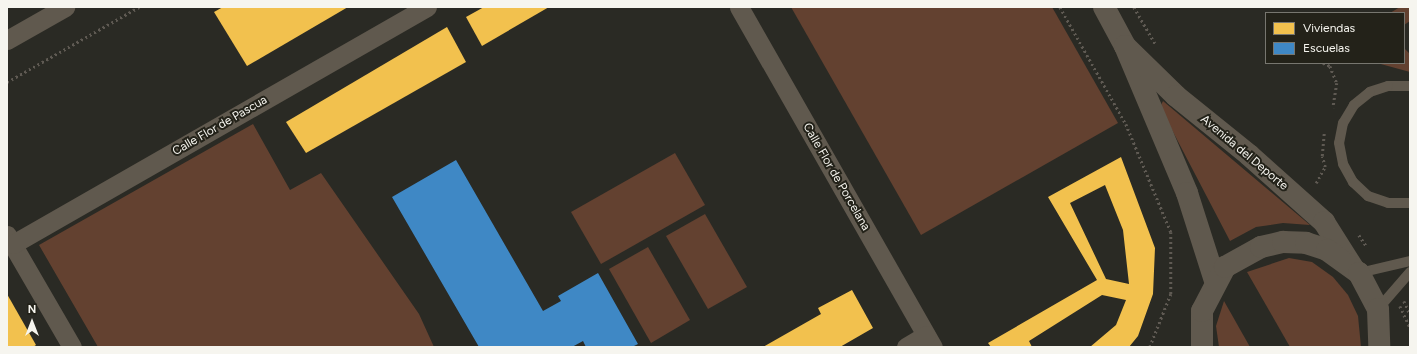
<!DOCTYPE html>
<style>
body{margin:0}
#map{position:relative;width:1417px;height:354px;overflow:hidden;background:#2a2a24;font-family:Figtree,sans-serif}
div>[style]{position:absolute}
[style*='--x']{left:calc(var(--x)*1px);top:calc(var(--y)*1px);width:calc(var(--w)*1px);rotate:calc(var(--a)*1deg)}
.green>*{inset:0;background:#634130}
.homes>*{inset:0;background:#f2c14e}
.schools>*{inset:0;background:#3f88c5}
.path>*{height:2.5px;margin-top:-1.25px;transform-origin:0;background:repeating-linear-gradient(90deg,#5f5a53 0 2px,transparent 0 5px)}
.service>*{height:10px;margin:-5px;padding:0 5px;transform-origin:5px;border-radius:5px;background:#60594e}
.minor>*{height:19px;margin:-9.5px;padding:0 9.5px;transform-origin:9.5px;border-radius:9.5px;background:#60594e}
.tertiary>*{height:22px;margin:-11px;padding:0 11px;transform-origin:11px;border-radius:11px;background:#60594e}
span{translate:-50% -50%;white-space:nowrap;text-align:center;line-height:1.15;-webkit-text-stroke:4px #232219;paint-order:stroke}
.street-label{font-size:12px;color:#f6f5ef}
.frame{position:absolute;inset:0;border:8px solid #f6f5ef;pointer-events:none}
.legend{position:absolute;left:1265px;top:12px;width:140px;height:52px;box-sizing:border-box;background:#232219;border:1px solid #77766f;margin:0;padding:5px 7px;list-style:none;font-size:12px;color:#f6f5ef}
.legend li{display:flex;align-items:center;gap:8px;height:20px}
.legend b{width:20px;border:1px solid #77766f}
.north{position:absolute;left:12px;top:302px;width:40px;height:40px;-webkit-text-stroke:3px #232219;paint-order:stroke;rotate:0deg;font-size:11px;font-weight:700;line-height:16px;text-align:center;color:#f6f5ef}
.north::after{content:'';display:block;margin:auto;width:14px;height:18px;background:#f6f5ef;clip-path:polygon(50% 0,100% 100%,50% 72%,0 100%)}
</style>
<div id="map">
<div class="green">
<i style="clip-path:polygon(791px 7px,1052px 7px,1118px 123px,921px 235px)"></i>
<i style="clip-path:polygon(1400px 7px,1410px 7px,1410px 21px,1404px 25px,1404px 13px,1390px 13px)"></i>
<i style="clip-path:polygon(1404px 48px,1410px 54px,1410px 72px,1377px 63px,1404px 63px)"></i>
<i style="clip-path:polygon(1163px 101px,1310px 225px,1283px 223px,1256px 227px,1230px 241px,1160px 107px)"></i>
<i style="clip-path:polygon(253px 124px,290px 190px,321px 173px,419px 314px,434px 347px,98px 347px,39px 245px)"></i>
<i style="clip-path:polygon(675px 153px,705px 205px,601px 264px,571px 212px)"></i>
<i style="clip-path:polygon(705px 214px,747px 287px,708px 309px,666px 236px)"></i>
<i style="clip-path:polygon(648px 247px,690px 320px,651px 343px,609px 269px)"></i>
<i style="clip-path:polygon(1289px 258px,1312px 262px,1333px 277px,1348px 295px,1358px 316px,1361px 347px,1290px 347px,1247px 272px)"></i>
<i style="clip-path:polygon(1224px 301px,1250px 347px,1219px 347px,1216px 326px)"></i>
</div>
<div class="homes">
<i style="clip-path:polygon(223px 7px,348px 7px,247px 66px,214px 12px)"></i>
<i style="clip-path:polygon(484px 7px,549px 7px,482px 46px,466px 17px)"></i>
<i style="clip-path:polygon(447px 27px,466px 62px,306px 153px,286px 122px)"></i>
<i style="clip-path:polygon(evenodd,1121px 157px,1155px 248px,1153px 294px,1138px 336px,1129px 347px,1090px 347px,1116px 325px,1126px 300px,1102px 295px,1029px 341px,1032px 347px,991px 347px,988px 343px,1097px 280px,1048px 197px,1121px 157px,1105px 185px,1123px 230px,1129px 284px,1106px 279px,1070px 203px,1105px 185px)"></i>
<i style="clip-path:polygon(852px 290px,873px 328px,840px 347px,763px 347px,821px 314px,818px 308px)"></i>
<i style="clip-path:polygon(7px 294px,36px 345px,33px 347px,7px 347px)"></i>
</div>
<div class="schools">
<i style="clip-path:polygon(456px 160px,543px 311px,561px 301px,558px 296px,598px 273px,638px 344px,632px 347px,586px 347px,583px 341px,572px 347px,479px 347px,392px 197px)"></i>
</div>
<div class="path">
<i style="--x:1060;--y:7;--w:134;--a:60.6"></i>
<i style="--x:1126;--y:124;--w:117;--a:67.4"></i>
<i style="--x:1171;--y:232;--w:62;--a:90"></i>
<i style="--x:1171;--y:294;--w:57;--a:111.6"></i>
<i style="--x:1134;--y:7;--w:44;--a:59.9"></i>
<i style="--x:1323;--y:63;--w:8;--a:23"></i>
<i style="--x:1330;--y:66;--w:18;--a:68"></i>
<i style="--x:1337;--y:83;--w:25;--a:99"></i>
<i style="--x:7;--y:82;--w:152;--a:-29.6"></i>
<i style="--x:1316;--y:183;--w:18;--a:-61"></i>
<i style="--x:1325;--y:167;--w:11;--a:-105"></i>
<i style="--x:1322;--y:156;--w:23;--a:-85"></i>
<i style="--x:1359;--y:235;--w:14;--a:56"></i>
<i style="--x:1404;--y:301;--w:14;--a:65"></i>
<i style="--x:1400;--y:306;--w:23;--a:65"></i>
</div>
<div class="service">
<i style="--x:1410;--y:86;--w:22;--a:180"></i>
<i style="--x:1388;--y:86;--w:19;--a:162"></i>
<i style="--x:1370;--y:92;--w:21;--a:141"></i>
<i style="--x:1354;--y:105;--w:21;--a:121"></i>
<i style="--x:1343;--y:123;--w:20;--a:101"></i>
<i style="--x:1339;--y:143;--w:21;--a:79"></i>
<i style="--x:1343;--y:164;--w:21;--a:61"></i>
<i style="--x:1353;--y:182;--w:21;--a:43"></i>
<i style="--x:1368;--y:196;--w:21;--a:19"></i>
<i style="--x:1388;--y:203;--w:22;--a:0"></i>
<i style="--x:1359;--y:273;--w:52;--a:-13.2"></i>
<i style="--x:1378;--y:309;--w:49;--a:-49.1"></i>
</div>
<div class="minor">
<i style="--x:739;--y:7;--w:391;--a:60.3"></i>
<i style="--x:7;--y:40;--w:67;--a:-29.6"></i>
<i style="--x:7;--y:235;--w:129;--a:59.9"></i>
<i style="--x:13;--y:244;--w:477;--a:-29.8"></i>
<i style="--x:906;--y:347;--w:23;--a:-31"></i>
</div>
<div class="tertiary">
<i style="--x:1104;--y:7;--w:44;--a:61.7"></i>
<i style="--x:1125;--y:46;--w:160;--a:67.1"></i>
<i style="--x:1187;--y:193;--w:92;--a:72.3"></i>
<i style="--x:1125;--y:46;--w:71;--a:44.4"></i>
<i style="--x:1176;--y:96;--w:94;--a:38.9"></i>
<i style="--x:1249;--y:155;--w:101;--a:41.8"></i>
<i style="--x:1324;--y:222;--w:54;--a:57.8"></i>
<i style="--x:1202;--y:347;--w:36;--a:-90"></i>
<i style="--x:1202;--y:311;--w:50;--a:-62.4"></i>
<i style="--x:1225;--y:267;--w:41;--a:-29.1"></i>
<i style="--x:1261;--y:247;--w:23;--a:-13"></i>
<i style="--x:1283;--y:242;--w:23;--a:2"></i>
<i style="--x:1306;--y:243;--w:22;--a:18"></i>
<i style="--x:1327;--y:250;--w:39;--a:36"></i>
<i style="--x:1359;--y:273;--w:41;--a:62.2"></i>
<i style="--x:1378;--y:309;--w:38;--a:88"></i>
</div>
<div class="street-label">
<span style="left:220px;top:126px;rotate:-30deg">Calle Flor de Pascua</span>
<span style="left:1244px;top:153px;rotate:40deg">Avenida del Deporte</span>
<span style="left:836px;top:177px;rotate:60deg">Calle Flor de Porcelana</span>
</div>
<div class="frame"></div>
<ul class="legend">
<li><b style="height:11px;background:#f2c14e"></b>Viviendas</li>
<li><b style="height:11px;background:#3f88c5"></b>Escuelas</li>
</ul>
<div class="north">N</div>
</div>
